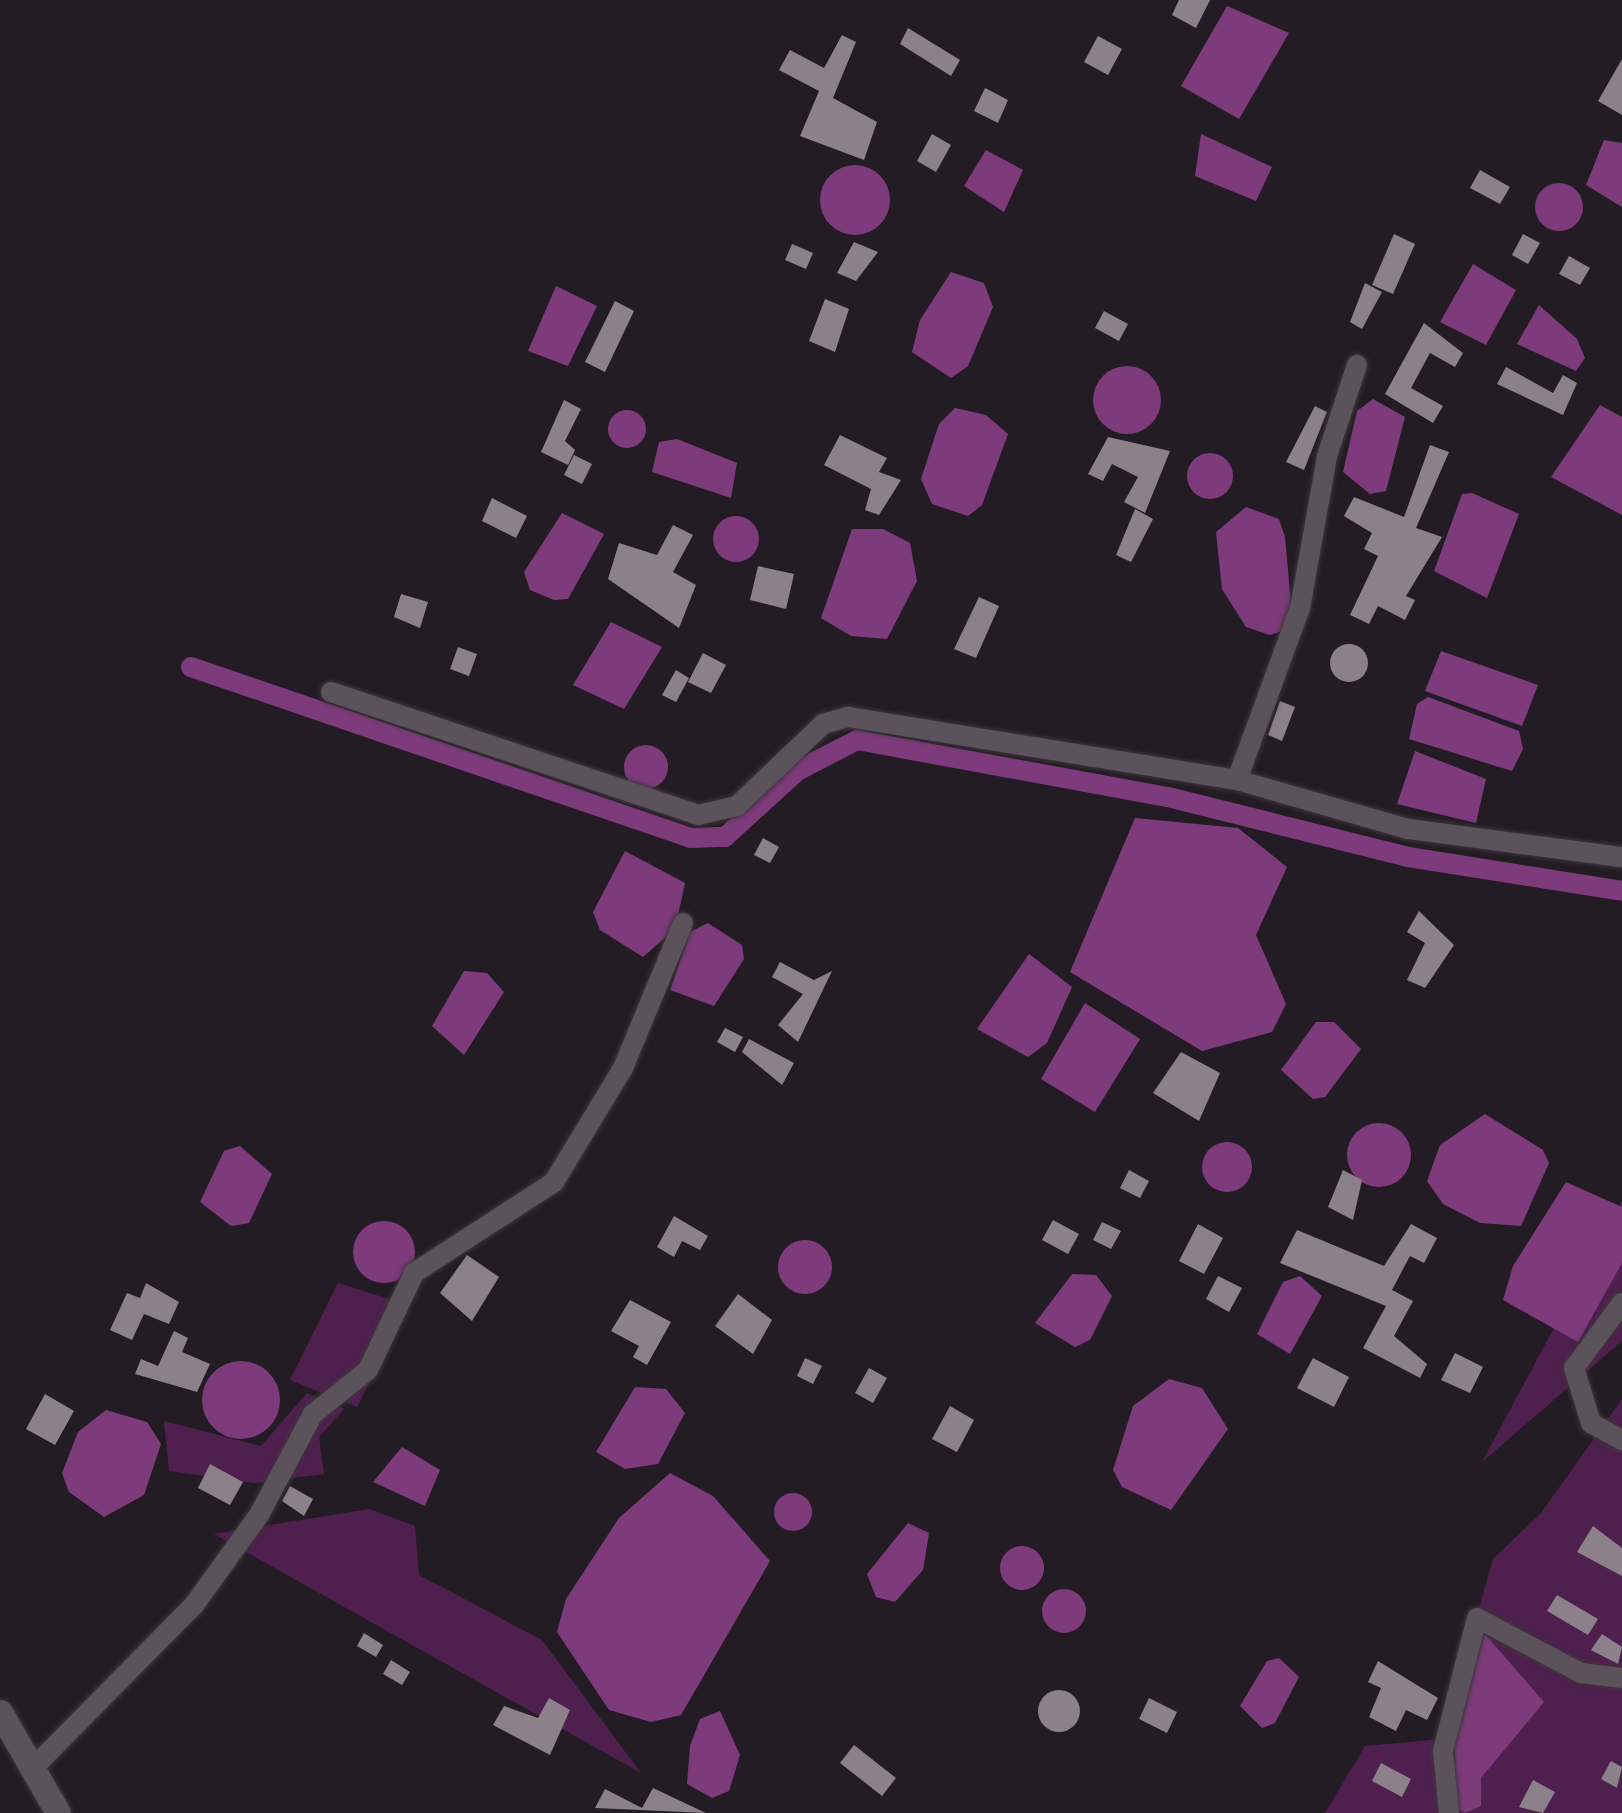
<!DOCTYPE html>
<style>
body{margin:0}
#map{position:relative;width:1622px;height:1813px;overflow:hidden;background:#241c24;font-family:Lato,sans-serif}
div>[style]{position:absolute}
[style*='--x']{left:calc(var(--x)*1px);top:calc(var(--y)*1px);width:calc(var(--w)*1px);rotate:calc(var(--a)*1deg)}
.green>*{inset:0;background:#4f1f4e}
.water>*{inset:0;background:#7e3b7c}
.round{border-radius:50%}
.canal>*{height:20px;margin:-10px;padding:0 10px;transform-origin:10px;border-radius:10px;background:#7e3b7c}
.building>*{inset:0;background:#8c818b}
.roads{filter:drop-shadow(0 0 2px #3d363d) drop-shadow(0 0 2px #3d363d)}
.minor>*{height:20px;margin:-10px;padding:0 10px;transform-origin:10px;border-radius:10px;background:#5c525b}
.secondary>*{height:25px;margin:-12.5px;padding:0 12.5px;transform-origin:12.5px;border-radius:12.5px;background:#5c525b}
span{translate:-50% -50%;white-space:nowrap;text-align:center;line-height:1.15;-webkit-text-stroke:10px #241c24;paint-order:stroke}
</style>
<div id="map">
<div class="green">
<i style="clip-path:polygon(1622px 1201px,1622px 1341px,1482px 1462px)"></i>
<i style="clip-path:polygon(338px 1283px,408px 1305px,357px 1407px,290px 1380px)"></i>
<i style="clip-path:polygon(307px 1393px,344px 1409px,319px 1437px,324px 1474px,254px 1483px,169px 1471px,164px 1421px,261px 1446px)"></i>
<i style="clip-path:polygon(1622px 1399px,1622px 1813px,1325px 1813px,1365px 1746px,1442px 1739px,1493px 1559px,1541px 1513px)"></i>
<i style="clip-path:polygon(369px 1509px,415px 1526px,419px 1575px,542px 1640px,641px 1773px,214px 1534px)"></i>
</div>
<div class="water">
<i style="clip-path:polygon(1227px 6px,1289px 33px,1239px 119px,1181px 86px)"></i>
<i style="clip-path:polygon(1201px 134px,1272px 167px,1256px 201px,1195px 176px)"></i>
<i style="clip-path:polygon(1604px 140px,1622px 143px,1622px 207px,1586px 185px)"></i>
<i style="clip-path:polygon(986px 150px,1023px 170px,1004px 212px,964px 186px)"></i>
<i class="round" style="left:820px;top:165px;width:70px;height:70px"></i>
<i class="round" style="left:1535px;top:183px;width:48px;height:48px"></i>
<i style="clip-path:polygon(1473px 264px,1516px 290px,1486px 345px,1440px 322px)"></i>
<i style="clip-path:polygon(951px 272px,984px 283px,993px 307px,968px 366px,951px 378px,912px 352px,920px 320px)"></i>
<i style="clip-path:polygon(556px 286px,597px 306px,568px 366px,528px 351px)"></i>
<i style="clip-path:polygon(1539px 305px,1577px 339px,1585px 358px,1576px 371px,1517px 344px)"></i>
<i class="round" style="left:1093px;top:366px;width:68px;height:68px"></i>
<i style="clip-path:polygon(1373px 399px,1405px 417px,1386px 491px,1370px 494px,1343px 472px,1357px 411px)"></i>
<i style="clip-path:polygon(1600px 405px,1622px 417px,1622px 515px,1551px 477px)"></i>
<i style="clip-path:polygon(955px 408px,986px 415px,1008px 434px,982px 505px,968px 516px,932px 504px,921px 479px,939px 424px)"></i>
<i class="round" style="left:608px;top:410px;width:38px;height:38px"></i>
<i style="clip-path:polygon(677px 439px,737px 463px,731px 498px,652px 472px,659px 442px)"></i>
<i class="round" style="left:1187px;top:453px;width:46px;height:46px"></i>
<i style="clip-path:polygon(1472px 493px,1519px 514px,1487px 598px,1434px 571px,1462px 494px)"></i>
<i style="clip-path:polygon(1246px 507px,1279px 519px,1285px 537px,1291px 604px,1282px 631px,1270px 635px,1246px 627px,1222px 589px,1216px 532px)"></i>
<i style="clip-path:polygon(562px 513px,604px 534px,568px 599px,554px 600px,530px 590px,524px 572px)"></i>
<i class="round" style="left:713px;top:516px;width:46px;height:46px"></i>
<i style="clip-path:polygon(852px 529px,883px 529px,910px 543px,917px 581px,887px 639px,851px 636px,821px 618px)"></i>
<i style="clip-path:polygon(611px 622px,662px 647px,624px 709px,573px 685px)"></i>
<i style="clip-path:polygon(1441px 651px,1538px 685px,1522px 726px,1425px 691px)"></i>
<i style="clip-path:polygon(1428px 697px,1519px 731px,1523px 749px,1512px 771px,1409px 739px,1417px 704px)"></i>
<i class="round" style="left:624px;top:745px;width:44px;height:44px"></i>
<i style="clip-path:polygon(1415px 751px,1486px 779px,1476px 823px,1397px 804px)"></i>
<i style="clip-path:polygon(1135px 818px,1238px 828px,1287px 867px,1256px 935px,1286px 1004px,1272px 1032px,1202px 1051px,1070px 972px)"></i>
<i style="clip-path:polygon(625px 851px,685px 883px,675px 929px,643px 957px,600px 930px,593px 912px)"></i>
<i style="clip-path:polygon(708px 923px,742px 945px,744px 959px,714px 1006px,670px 990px,690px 932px)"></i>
<i style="clip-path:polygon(1029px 954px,1072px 987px,1047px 1043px,1028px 1057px,977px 1029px)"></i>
<i style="clip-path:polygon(464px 971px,487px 973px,504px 992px,464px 1055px,432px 1026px)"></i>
<i style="clip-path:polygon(1085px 1003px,1140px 1039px,1095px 1112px,1041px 1079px)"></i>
<i style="clip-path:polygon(1316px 1022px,1334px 1022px,1361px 1049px,1325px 1097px,1313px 1099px,1281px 1070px)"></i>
<i style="clip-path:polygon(1485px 1114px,1543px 1150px,1549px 1163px,1521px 1226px,1480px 1223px,1443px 1204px,1427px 1181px,1440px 1145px)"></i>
<i class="round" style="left:1347px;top:1123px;width:64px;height:64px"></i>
<i class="round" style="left:1202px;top:1142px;width:50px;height:50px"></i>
<i style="clip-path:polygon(240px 1146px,272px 1174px,249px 1223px,231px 1226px,200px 1202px,224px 1151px)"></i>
<i style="clip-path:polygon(1566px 1182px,1622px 1207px,1622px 1263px,1578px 1342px,1503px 1300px,1513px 1266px)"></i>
<i class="round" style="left:353px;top:1221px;width:62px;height:62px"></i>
<i class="round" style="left:778px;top:1240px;width:54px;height:54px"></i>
<i style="clip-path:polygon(1072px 1274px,1096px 1275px,1112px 1296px,1090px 1340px,1075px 1347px,1035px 1323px)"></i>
<i style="clip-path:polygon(1300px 1276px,1322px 1296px,1290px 1354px,1257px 1334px,1283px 1282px)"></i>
<i class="round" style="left:202px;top:1361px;width:78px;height:78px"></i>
<i style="clip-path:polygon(1169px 1379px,1202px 1388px,1228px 1429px,1171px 1510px,1122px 1487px,1113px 1470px,1133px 1406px)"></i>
<i style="clip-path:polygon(635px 1387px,666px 1389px,685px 1413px,658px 1464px,625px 1469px,596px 1452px)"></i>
<i style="clip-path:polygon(106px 1410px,147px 1422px,161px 1444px,144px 1495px,104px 1517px,69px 1492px,62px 1473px,78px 1432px)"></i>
<i style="clip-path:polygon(402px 1447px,440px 1470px,425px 1506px,373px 1482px)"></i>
<i style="clip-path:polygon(670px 1473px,713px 1496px,770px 1561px,681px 1715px,651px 1722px,609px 1710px,557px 1632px,566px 1599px,619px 1518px)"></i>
<i class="round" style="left:774px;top:1493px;width:38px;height:38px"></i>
<i style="clip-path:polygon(908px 1523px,929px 1533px,923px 1570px,895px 1602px,876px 1597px,867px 1574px)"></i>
<i class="round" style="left:1000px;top:1546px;width:44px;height:44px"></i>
<i class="round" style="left:1042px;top:1589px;width:44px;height:44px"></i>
<i style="clip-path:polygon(1484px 1633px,1544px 1702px,1481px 1778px,1481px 1806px,1465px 1813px,1457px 1808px,1454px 1732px)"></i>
<i style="clip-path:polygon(1279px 1658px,1299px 1677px,1275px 1723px,1262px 1728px,1240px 1706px,1267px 1661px)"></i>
<i style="clip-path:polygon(720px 1711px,740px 1755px,729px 1791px,712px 1798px,687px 1784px,690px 1746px,700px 1719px)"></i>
</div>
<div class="canal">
<i style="--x:191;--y:667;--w:528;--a:18.88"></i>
<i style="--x:691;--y:838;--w:34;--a:-2"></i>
<i style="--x:725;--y:837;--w:98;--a:-42.5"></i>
<i style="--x:797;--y:771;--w:68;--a:-27.3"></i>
<i style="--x:857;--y:740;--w:316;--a:10.4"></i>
<i style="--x:1168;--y:797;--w:247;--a:14"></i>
<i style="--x:1408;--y:857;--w:217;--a:9"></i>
</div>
<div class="building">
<i style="clip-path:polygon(1179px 0,1210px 0,1196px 28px,1172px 15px)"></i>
<i style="clip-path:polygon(908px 28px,960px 60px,951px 76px,900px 44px)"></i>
<i style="clip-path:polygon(842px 35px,856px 42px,833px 98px,877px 122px,864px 160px,800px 136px,819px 91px,779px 70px,790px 50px,824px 68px)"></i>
<i style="clip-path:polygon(1098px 36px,1122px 49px,1108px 75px,1084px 62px)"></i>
<i style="clip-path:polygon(1622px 59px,1622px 115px,1598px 101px)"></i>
<i style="clip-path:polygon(985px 88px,1008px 100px,998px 123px,974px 111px)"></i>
<i style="clip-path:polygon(932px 134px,951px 145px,936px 172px,917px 161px)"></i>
<i style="clip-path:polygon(1480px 170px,1510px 187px,1500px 204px,1470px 188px)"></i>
<i style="clip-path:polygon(1394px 234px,1415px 244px,1393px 294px,1372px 285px)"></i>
<i style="clip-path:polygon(1523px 234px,1540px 243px,1528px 264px,1512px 255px)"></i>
<i style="clip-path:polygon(854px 242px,878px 252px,856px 281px,837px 273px)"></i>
<i style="clip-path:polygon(792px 244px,813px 253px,806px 269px,785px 260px)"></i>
<i style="clip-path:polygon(1569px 256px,1590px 268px,1580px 285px,1559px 274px)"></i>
<i style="clip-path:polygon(1365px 283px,1382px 292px,1362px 329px,1350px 322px)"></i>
<i style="clip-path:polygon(825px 299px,849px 309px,835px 352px,809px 341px)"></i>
<i style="clip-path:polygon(615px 301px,634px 311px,605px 372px,585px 362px)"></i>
<i style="clip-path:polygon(1104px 311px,1128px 324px,1119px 341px,1095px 328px)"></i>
<i style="clip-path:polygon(1424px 323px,1463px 353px,1455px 367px,1430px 353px,1411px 388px,1443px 406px,1433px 423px,1385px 394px)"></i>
<i style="clip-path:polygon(1506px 367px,1553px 393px,1563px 375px,1577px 383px,1563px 415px,1497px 384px)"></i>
<i style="clip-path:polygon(564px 400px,581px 409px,565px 441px,575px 450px,568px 465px,541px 452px)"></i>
<i style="clip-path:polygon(1315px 406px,1327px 412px,1304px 470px,1286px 462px)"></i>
<i style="clip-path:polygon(840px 435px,887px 458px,879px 472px,901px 480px,879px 515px,865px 510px,871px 489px,824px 465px)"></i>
<i style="clip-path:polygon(1108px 437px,1170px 451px,1145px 513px,1124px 502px,1138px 477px,1112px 464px,1103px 481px,1088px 474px)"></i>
<i style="clip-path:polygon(1430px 445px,1449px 452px,1416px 528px,1442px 537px,1406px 596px,1415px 600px,1405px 620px,1378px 606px,1369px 624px,1350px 615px,1378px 556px,1364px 549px,1372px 533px,1344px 516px,1354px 497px,1404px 517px)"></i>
<i style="clip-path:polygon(574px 455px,592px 464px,582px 484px,564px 475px)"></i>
<i style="clip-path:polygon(492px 498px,527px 516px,516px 538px,482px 521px)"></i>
<i style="clip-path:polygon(1135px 509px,1153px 519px,1131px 562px,1116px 555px)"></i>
<i style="clip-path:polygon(673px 525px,693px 535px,673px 572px,696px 585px,679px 628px,608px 579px,619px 543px,657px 555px)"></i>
<i style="clip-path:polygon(758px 566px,794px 574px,786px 609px,750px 600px)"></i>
<i style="clip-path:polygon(401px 594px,428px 602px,420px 628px,394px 617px)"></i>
<i style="clip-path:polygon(979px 597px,999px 606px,976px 658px,954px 649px)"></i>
<i class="round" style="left:1330px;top:644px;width:38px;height:38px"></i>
<i style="clip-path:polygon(458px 647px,477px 654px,469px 676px,450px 669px)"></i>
<i style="clip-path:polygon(703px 653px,726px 665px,711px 693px,688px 682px)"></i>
<i style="clip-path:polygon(676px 670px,689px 678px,676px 702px,662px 695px)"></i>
<i style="clip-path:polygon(1280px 701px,1295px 707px,1282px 741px,1268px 735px)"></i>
<i style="clip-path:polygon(763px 838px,779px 847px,770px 863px,754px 855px)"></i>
<i style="clip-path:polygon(1419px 911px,1454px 945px,1425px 988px,1407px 980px,1425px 943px,1407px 932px)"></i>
<i style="clip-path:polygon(780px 962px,814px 980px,832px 971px,798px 1042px,778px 1025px,803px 994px,772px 977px)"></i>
<i style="clip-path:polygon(725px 1028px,743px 1037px,735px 1052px,717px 1042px)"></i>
<i style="clip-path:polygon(749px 1039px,794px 1063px,782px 1085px,742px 1052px)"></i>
<i style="clip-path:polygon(1181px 1052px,1220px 1073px,1199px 1121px,1153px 1093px)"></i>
<i style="clip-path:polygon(1129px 1170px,1149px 1181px,1140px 1198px,1120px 1188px)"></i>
<i style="clip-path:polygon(1343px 1170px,1362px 1180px,1353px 1220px,1328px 1207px)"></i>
<i style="clip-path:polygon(674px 1216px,708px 1236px,700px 1250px,682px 1241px,674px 1257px,657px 1247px)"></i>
<i style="clip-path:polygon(1053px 1220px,1079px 1234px,1068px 1254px,1042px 1240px)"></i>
<i style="clip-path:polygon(1102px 1222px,1121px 1231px,1111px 1249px,1093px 1240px)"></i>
<i style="clip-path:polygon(1198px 1224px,1223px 1238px,1204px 1274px,1179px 1261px)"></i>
<i style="clip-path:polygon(1411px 1224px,1437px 1238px,1424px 1263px,1410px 1256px,1392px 1290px,1413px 1301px,1394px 1336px,1427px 1364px,1420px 1378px,1363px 1348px,1386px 1306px,1280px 1263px,1297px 1230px,1384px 1266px)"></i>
<i style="clip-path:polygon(467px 1255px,499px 1277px,472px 1321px,440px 1293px)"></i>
<i style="clip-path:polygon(1218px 1276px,1242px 1288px,1229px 1312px,1206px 1299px)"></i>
<i style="clip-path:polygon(146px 1283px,179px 1302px,169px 1324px,144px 1314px,132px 1340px,110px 1330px,127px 1293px,140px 1298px)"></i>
<i style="clip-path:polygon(738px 1294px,772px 1320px,753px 1354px,715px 1326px)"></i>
<i style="clip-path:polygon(630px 1300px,671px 1322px,647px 1365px,633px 1357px,639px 1346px,611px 1331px)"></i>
<i style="clip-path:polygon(174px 1331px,188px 1338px,182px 1352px,210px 1364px,197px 1392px,135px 1374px,141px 1359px,158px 1366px)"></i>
<i style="clip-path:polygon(1455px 1353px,1483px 1367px,1470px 1393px,1441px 1380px)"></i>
<i style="clip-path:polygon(805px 1358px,822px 1366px,813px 1384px,797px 1376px)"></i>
<i style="clip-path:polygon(1313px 1358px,1349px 1377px,1334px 1407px,1297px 1388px)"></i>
<i style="clip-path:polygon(869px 1368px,887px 1378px,873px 1403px,855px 1393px)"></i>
<i style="clip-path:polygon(45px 1394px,74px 1411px,55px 1445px,26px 1429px)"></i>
<i style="clip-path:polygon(950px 1406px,974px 1420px,957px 1452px,932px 1439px)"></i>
<i style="clip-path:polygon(210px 1464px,243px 1482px,230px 1505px,198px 1488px)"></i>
<i style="clip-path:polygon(290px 1486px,313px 1499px,304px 1516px,282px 1501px)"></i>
<i style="clip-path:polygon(1593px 1526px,1622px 1548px,1622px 1576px,1577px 1552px)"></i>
<i style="clip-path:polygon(1557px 1595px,1598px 1619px,1588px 1635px,1547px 1611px)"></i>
<i style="clip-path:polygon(364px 1633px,383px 1645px,376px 1657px,357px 1646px)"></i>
<i style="clip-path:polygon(1602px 1634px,1622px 1647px,1618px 1664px,1591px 1650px)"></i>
<i style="clip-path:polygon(391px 1660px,410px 1672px,402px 1685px,383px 1674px)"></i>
<i style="clip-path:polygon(1378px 1661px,1438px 1698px,1427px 1720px,1406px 1710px,1396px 1731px,1369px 1717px,1381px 1688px,1368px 1682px)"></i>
<i class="round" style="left:1038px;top:1690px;width:42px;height:42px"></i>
<i style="clip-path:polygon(549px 1698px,570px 1710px,550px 1755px,493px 1725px,504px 1706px,538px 1718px)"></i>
<i style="clip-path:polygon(1149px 1698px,1177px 1712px,1167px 1733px,1139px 1719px)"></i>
<i style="clip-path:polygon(854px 1745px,896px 1778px,882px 1796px,840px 1763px)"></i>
<i style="clip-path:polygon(1611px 1761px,1622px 1767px,1617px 1788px,1601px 1779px)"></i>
<i style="clip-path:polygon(1381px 1763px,1411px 1779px,1402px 1797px,1372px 1781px)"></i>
<i style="clip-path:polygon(1533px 1780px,1555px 1792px,1543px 1813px,1519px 1807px)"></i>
<i style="clip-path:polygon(653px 1788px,706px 1813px,595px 1808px,605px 1789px,642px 1808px)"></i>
</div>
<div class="roads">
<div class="minor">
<i style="--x:331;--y:692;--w:387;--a:18.5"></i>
<i style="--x:698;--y:815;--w:40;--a:-13"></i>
<i style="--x:737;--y:806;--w:119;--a:-43.6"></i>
<i style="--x:823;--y:724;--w:26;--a:-16"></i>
<i style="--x:848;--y:717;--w:394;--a:9.2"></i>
<i style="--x:1237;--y:780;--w:178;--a:16"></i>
<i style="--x:1408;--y:829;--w:216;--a:7.5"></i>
<i style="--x:1237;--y:780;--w:183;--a:-69.9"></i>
<i style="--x:1300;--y:608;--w:154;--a:-79.9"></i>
<i style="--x:1327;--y:456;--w:96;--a:-71.8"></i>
<i style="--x:1622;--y:1303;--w:81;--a:126.4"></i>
<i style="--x:1574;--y:1368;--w:58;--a:72.8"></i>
<i style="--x:1591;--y:1423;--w:35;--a:29"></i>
<i style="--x:34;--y:1767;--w:228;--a:-45.4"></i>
<i style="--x:194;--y:1605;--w:111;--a:-54.2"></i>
<i style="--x:259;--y:1515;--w:115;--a:-61.9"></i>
<i style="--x:313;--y:1414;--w:70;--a:-38.7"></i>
<i style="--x:368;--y:1370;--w:107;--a:-64.6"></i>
<i style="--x:414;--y:1273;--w:167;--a:-33"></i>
<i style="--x:554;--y:1182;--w:133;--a:-58.8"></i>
<i style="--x:623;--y:1068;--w:157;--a:-67.5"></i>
<i style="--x:1449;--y:1813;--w:62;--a:-95.5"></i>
<i style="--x:1443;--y:1751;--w:137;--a:-75.7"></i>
<i style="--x:1477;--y:1618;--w:118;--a:27.9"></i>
<i style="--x:1581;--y:1673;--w:41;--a:7"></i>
</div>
<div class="secondary">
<i style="--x:0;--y:1712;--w:116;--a:60.1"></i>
</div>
</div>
</div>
